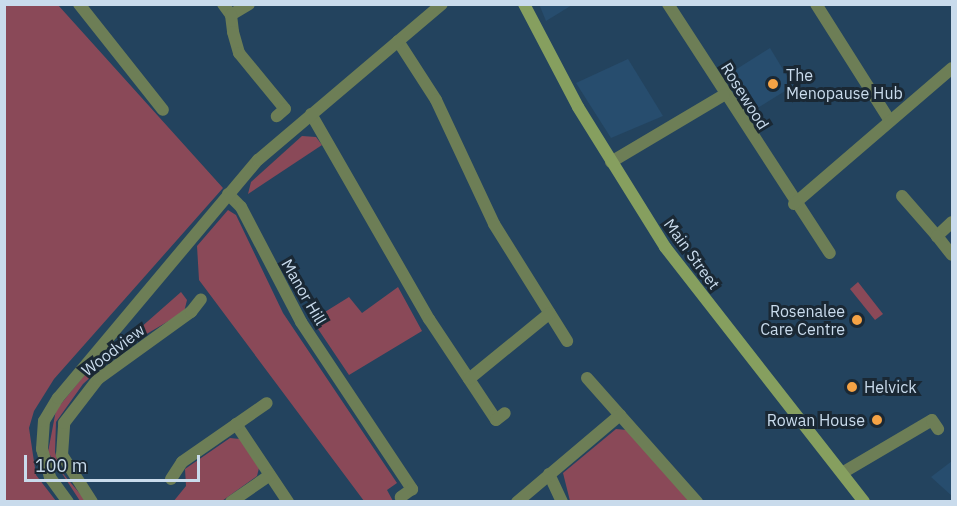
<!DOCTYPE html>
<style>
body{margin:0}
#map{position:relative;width:957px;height:506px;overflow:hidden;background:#23435e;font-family:"IBM Plex Sans",sans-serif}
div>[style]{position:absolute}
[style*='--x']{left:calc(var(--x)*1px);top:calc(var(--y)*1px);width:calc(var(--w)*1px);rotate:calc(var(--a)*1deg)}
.built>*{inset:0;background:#274d6e}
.green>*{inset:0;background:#8a4958}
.street>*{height:12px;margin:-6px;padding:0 6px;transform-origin:6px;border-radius:6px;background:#6d7e56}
.secondary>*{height:12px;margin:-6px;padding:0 6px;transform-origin:6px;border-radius:6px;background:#869f5f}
.dots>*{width:16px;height:16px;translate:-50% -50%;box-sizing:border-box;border:3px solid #1a2834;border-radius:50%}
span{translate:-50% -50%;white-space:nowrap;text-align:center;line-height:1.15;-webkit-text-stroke:6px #1a2834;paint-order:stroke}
.poi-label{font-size:16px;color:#c9dbec}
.left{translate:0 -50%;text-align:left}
.right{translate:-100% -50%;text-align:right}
.street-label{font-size:16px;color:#c9dbec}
.frame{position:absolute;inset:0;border:6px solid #c9dbec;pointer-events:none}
.scale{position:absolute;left:24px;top:455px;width:176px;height:27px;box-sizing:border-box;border:3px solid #c9dbec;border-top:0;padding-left:8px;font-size:18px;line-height:21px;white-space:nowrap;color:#c9dbec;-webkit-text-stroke:4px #1a2834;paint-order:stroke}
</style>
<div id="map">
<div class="built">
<i style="clip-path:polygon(539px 4px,572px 4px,572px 5px,546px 21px)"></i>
<i style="clip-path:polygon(770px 48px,793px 86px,748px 114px,724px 77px)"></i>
<i style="clip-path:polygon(628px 59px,663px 116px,611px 138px,576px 83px)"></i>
<i style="clip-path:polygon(952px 461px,952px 496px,931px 477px)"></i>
</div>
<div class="green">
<i style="clip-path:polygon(4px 5px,58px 5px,223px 188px,54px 379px,34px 411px,29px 428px,36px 475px,56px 501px,5px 501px)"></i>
<i style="clip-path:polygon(302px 136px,316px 137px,322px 145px,248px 194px,251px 182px)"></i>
<i style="clip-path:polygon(228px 210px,236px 215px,283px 313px,397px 483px,387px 490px,393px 501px,364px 501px,199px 280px,197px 246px)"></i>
<i style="clip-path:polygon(858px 282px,883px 314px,875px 320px,850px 289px)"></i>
<i style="clip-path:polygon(398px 287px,422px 331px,349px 375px,312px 320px,349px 297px,362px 313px)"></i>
<i style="clip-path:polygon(181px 292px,187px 300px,184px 312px,121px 349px,83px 384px,56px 422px,55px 452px,60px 470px,86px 501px,80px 501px,48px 452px,56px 410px,103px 352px,114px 351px)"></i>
<i style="clip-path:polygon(616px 429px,627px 430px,690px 501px,570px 501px,563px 473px)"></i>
<i style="clip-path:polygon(230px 438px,240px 439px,259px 468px,257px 476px,222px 501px,173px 502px,186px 486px,185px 469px)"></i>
</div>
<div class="street">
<i style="--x:79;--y:4;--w:135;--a:51.6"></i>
<i style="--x:223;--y:4;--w:14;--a:54"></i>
<i style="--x:249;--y:4;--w:21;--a:149"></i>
<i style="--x:231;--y:15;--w:17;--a:83"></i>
<i style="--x:233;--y:32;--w:22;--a:74"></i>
<i style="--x:239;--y:53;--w:72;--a:50.6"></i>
<i style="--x:285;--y:109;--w:11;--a:139"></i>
<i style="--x:668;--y:4;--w:297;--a:57"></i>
<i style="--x:816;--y:4;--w:138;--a:57.7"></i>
<i style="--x:398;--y:41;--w:70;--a:57.2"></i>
<i style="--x:436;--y:100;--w:137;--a:64.9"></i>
<i style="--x:494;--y:224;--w:138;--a:58"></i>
<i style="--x:311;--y:114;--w:237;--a:60.1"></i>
<i style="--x:429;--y:319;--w:121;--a:56.4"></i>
<i style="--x:496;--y:420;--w:11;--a:-38"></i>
<i style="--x:611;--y:162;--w:131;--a:-30.7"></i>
<i style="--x:228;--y:194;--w:18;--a:45"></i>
<i style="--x:241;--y:207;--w:130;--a:62.4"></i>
<i style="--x:301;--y:322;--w:201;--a:56.4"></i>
<i style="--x:412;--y:489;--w:14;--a:144"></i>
<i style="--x:902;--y:196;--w:53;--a:48.8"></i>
<i style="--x:794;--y:204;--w:208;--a:-40.7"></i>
<i style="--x:952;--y:222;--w:21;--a:137"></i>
<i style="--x:937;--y:236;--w:24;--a:52"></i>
<i style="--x:587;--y:378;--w:166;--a:48.4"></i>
<i style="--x:469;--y:379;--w:104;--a:-39.2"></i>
<i style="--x:236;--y:424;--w:94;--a:56.3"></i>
<i style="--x:842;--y:473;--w:104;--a:-30.5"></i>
<i style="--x:932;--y:420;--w:11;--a:56"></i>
<i style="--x:549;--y:474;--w:31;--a:65"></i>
<i style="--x:171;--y:479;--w:20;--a:-57"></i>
<i style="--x:182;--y:462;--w:103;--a:-34.8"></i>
<i style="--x:68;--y:502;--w:31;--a:-126"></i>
<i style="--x:50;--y:477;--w:29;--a:-106"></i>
<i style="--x:42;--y:449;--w:28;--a:-86"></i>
<i style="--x:44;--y:421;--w:27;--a:-59"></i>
<i style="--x:58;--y:398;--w:311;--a:-50"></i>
<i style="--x:258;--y:160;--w:241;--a:-40.3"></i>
<i style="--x:92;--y:502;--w:56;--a:-122.6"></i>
<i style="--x:62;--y:455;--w:32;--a:-86"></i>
<i style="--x:64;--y:423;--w:56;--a:-52.3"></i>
<i style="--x:98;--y:379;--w:115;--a:-35.8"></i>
<i style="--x:191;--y:312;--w:16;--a:-52"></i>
<i style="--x:231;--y:502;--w:47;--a:-34.7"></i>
<i style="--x:517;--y:502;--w:135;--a:-40.2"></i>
</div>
<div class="secondary">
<i style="--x:524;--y:4;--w:116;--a:62.3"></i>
<i style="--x:578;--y:107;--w:165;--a:58.1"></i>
<i style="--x:665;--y:247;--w:323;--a:52"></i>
</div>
<div class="dots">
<i style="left:773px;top:84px;background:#f5a345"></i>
<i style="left:857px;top:320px;background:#f5a345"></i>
<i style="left:852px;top:387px;background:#f5a345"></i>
<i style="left:877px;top:420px;background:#f5a345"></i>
</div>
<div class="poi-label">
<span class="left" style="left:786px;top:84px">The<br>Menopause Hub</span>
<span class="right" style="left:845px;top:320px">Rosenalee<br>Care Centre</span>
<span class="left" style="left:864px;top:387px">Helvick</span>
<span class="right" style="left:865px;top:420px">Rowan House</span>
</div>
<div class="street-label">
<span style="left:745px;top:96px;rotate:58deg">Rosewood</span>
<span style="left:692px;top:254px;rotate:54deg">Main Street</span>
<span style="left:304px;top:292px;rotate:60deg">Manor Hill</span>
<span style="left:113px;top:350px;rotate:-37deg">Woodview</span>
</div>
<div class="frame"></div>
<div class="scale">100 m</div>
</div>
